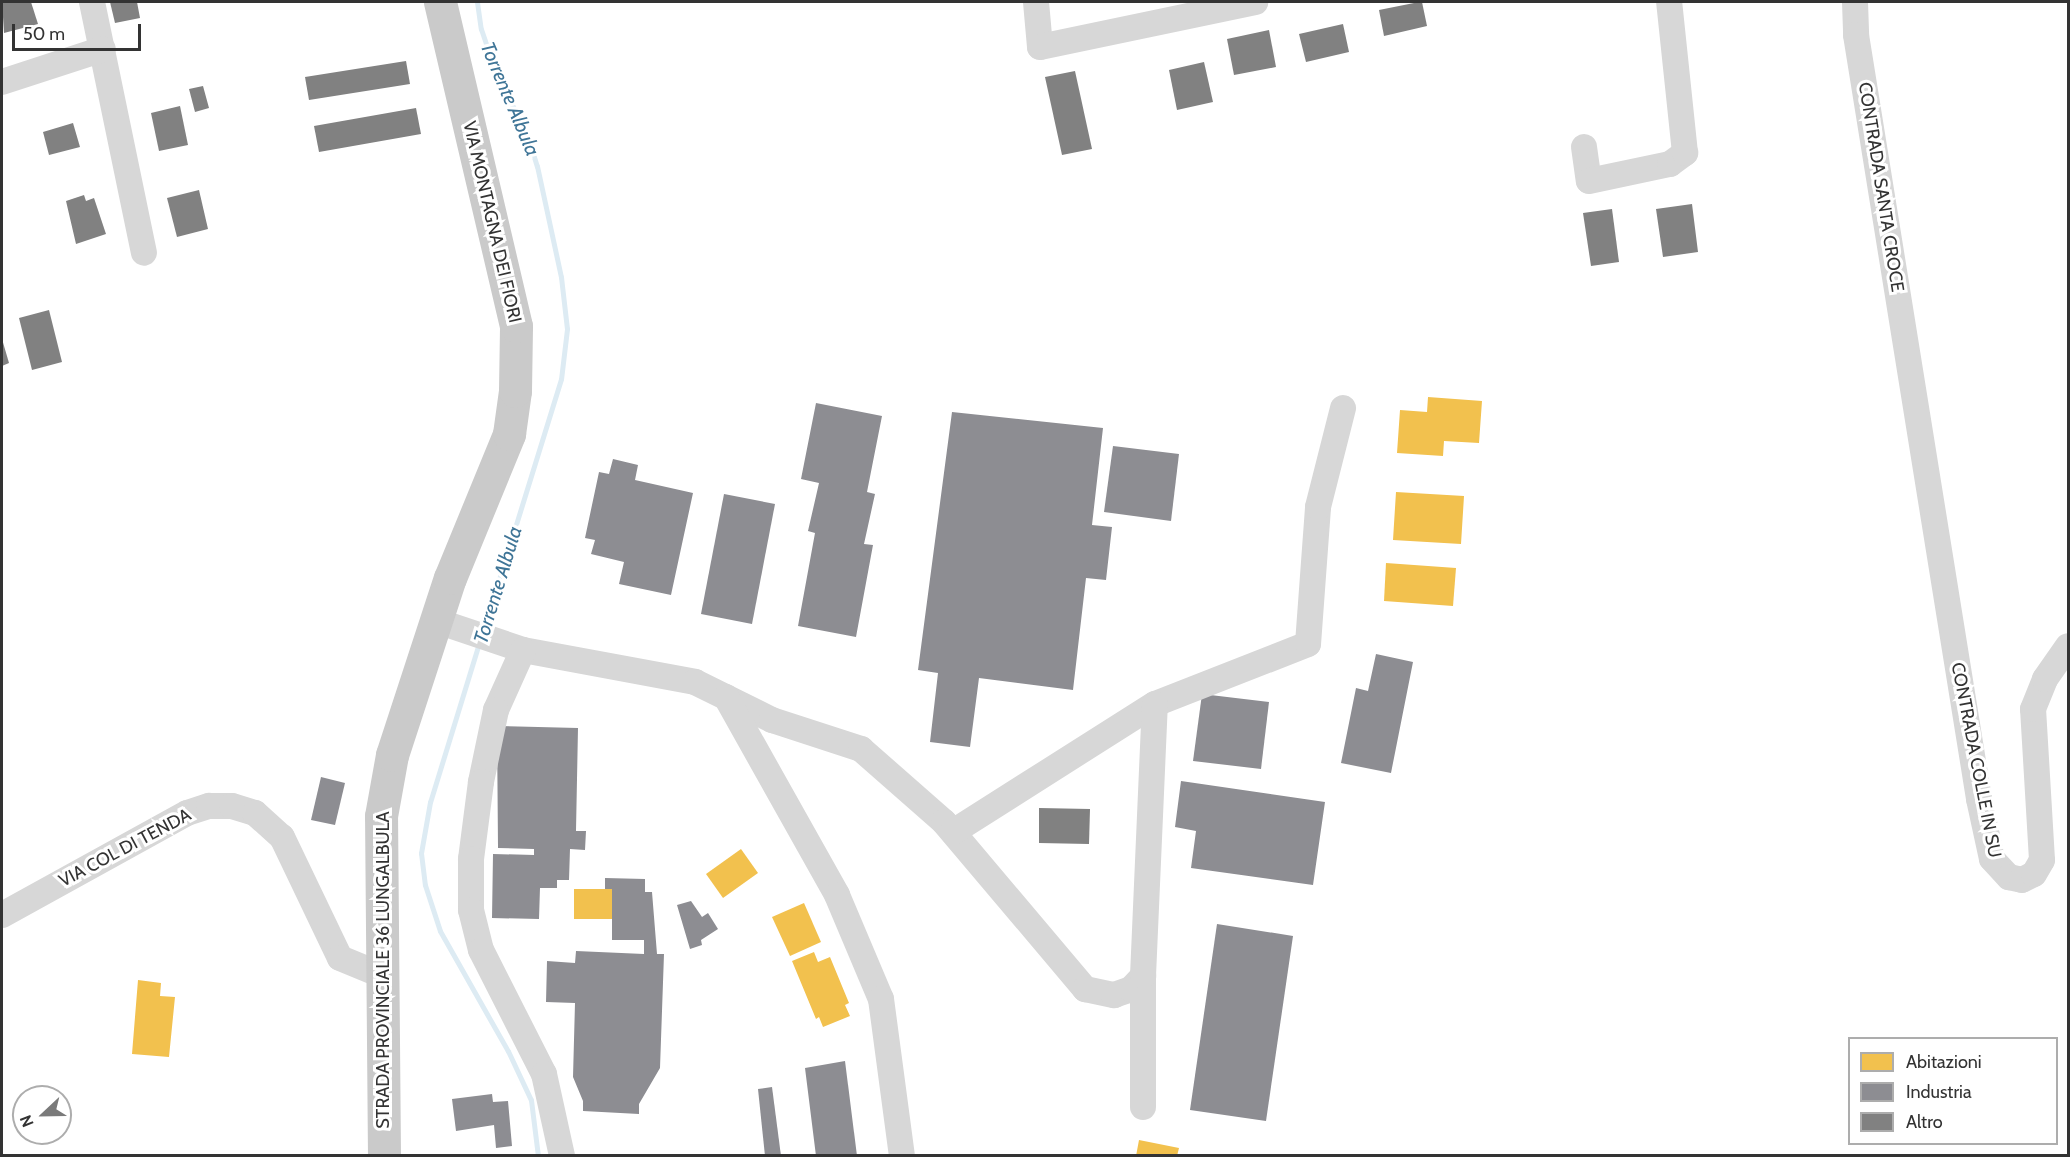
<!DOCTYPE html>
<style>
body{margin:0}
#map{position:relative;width:2070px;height:1157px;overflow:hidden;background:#fff;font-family:Cabin,sans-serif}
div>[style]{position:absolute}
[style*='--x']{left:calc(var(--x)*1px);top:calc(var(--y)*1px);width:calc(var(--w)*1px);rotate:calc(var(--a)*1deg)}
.homes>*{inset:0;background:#f2c14e}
.industry>*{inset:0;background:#8d8d92}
.stream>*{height:5px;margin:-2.5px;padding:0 2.5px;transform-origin:2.5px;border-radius:2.5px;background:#ddebf3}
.building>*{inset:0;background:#818181}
.minor>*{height:26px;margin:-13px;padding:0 13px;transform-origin:13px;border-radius:13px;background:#d7d7d7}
.major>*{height:33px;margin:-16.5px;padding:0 16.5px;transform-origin:16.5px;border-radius:16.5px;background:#cacaca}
span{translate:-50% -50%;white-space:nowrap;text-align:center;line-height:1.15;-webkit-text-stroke:6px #fff;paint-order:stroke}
.street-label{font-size:18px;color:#333}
.water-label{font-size:20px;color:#3f7597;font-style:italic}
.frame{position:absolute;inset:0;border:3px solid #333;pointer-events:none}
.legend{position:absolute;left:1848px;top:1037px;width:210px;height:108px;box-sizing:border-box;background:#fff;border:2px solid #adadad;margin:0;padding:8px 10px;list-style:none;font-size:18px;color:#333}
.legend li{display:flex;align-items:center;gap:12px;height:30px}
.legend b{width:30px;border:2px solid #adadad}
.north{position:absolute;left:12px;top:1085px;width:60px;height:60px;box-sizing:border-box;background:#fff;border:2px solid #adadad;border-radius:50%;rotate:248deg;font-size:16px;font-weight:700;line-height:24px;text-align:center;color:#333}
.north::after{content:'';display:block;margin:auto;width:21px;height:27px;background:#7a7a7a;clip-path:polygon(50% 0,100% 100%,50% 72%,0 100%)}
.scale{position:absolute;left:12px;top:24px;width:129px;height:27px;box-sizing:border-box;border:3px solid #333;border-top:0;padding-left:8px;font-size:18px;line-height:21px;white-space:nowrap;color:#333;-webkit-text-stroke:4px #fff;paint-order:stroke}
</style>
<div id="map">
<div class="homes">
<i style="clip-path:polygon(1428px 397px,1482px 401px,1479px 443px,1444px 441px,1443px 456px,1397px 453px,1400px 410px,1427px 412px)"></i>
<i style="clip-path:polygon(1396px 492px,1464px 496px,1461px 544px,1393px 540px)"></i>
<i style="clip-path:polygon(1386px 563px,1456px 568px,1453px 606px,1384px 601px)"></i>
<i style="clip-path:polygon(741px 849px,758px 873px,723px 898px,706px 874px)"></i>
<i style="clip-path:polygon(574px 889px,612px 889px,612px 919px,574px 919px)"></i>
<i style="clip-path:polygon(804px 903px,821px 942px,790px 956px,772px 917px)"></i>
<i style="clip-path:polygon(814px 952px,818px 962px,830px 957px,849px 1003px,845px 1005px,850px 1016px,823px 1027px,819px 1017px,816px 1019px,792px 961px)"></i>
<i style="clip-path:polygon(138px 980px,161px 983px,160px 996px,175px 997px,169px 1057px,132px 1054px)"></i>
<i style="clip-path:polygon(1139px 1140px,1179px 1148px,1177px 1156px,1136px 1156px)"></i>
</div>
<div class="industry">
<i style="clip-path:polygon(816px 403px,882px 416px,867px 492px,875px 494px,864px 544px,873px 545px,856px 637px,798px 626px,815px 533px,808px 531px,819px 483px,801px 479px)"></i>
<i style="clip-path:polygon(952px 412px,1103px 428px,1092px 525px,1112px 527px,1106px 580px,1086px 578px,1073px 690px,979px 678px,970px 747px,930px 742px,938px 673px,918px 670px)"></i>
<i style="clip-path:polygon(1113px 446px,1179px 454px,1171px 521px,1104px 512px)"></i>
<i style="clip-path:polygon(613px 459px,638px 465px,635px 480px,693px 493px,671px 595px,619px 584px,624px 562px,591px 554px,595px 540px,585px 538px,599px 472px,609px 474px)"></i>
<i style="clip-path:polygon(724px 494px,775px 504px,752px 624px,701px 614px)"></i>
<i style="clip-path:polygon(1376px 654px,1413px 662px,1391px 773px,1341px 763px,1356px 688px,1368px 691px)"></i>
<i style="clip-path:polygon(1202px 694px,1269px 702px,1261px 769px,1193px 761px)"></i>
<i style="clip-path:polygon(497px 726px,578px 728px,576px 831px,586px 831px,585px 850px,570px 849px,569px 880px,557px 880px,557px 888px,540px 888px,539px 919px,492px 918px,493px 854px,534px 855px,534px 849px,498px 848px)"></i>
<i style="clip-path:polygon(321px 777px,345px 783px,335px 825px,311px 820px)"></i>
<i style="clip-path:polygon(1181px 781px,1325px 802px,1313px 885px,1191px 868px,1196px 831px,1175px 827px)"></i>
<i style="clip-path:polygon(605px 878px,645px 879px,645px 892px,652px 892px,657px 954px,664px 954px,660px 1068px,639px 1104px,639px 1114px,583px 1111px,583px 1101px,573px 1077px,575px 1003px,546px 1002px,547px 961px,575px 963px,576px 951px,644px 954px,644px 940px,612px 940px,612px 889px,605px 889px)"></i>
<i style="clip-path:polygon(691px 901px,702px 917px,708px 913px,718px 929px,701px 940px,702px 945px,690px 949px,677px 905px)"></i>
<i style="clip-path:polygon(1217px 924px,1293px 936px,1266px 1121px,1190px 1110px)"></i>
<i style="clip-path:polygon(845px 1061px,857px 1156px,816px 1156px,805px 1068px)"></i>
<i style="clip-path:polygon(772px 1087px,781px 1156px,765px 1156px,758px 1089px)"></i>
<i style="clip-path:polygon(492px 1094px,493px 1102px,508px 1101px,512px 1146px,496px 1148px,494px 1125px,456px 1131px,452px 1099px)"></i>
</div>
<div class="stream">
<i style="--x:477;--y:2;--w:27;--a:82"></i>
<i style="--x:481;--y:29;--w:46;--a:71.2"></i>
<i style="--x:496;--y:73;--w:68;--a:63.1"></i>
<i style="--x:527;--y:134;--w:34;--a:73"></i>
<i style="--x:537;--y:166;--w:114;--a:77.8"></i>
<i style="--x:561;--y:277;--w:52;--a:83.4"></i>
<i style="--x:567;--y:329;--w:50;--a:96.8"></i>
<i style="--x:561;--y:379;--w:261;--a:107.2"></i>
<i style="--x:479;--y:643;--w:166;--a:107.1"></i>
<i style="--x:430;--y:802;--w:52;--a:100"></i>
<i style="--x:421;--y:853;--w:32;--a:83"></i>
<i style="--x:425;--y:885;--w:48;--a:71.9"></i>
<i style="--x:440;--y:931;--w:138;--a:60.5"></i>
<i style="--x:508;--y:1051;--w:54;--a:64.9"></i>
<i style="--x:531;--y:1100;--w:56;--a:82.9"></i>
</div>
<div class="building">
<i style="clip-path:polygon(2px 2px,31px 2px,38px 24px,4px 33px)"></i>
<i style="clip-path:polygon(110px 2px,137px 2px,140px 18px,115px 23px)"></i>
<i style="clip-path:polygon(1419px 2px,1422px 2px,1427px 26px,1384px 36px,1379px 10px)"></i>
<i style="clip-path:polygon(1343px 24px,1349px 52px,1306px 62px,1299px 34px)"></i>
<i style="clip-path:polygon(1269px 30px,1276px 67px,1234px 75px,1227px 39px)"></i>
<i style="clip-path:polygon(406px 61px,410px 84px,309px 100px,305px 77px)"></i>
<i style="clip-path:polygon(1204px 62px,1213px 102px,1177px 110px,1169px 70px)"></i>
<i style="clip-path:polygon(1075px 71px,1092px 149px,1062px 155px,1045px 77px)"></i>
<i style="clip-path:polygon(203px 86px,209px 108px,195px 112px,189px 89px)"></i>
<i style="clip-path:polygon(180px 106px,188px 145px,159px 151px,151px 113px)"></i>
<i style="clip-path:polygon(416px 108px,421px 134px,319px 152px,314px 126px)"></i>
<i style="clip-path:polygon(73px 123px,80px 147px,49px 155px,43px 132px)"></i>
<i style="clip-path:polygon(199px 190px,208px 229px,177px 237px,167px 198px)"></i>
<i style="clip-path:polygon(84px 195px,86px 201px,94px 198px,106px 234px,76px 244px,66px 201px)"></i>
<i style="clip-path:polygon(1692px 204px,1698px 252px,1663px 257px,1656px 209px)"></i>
<i style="clip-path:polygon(1612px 209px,1619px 262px,1591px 266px,1583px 213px)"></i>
<i style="clip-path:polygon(49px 310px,62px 362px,32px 370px,19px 318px)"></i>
<i style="clip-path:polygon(2px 339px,9px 363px,2px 366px)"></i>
<i style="clip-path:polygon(1039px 808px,1090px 809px,1089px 844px,1039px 843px)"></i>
</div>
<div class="minor">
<i style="--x:92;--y:2;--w:256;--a:78.3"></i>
<i style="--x:1036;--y:2;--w:45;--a:84.9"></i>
<i style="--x:1040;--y:47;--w:220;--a:-11.8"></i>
<i style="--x:1855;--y:2;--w:33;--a:88"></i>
<i style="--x:1856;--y:35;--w:774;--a:80.85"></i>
<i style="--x:1979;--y:799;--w:61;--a:77.8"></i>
<i style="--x:1992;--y:859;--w:25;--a:47"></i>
<i style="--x:2009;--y:877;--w:13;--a:13"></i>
<i style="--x:2022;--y:880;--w:13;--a:-27"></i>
<i style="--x:2034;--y:874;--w:16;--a:-60"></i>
<i style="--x:2042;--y:860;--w:151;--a:-93.4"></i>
<i style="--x:2033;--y:709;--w:32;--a:-68"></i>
<i style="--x:2045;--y:679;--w:40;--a:-55.1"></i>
<i style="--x:2;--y:82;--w:106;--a:-18.1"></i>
<i style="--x:1584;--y:147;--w:34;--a:82"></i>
<i style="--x:1589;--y:181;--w:83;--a:-11.9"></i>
<i style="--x:1670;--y:164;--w:19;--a:-36"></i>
<i style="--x:1685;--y:153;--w:152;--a:-96"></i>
<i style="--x:437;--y:621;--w:91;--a:18.6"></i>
<i style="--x:523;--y:650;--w:175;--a:10.5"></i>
<i style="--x:695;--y:682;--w:86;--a:26.3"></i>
<i style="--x:772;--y:720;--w:94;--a:18"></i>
<i style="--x:861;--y:749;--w:111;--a:41.3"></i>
<i style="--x:944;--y:822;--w:219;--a:49.8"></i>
<i style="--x:1085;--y:989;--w:30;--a:12"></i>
<i style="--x:1114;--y:995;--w:18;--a:-19"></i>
<i style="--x:1131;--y:989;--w:18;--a:-47"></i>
<i style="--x:523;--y:650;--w:66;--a:114.2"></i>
<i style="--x:496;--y:710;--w:74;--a:101.8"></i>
<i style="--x:481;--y:782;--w:78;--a:97.4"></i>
<i style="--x:471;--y:859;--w:51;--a:90"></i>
<i style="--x:471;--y:910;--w:41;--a:76"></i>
<i style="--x:481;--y:950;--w:139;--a:63.1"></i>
<i style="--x:544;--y:1074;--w:84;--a:77.6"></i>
<i style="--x:726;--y:697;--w:227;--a:60.7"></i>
<i style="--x:837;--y:895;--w:113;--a:67.1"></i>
<i style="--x:881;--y:999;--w:158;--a:82.4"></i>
<i style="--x:953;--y:832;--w:239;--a:-32.4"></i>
<i style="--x:1155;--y:704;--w:164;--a:-21.4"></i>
<i style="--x:1308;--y:644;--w:137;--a:-85.8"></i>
<i style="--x:1318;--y:507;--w:102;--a:-75.8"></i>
<i style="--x:2;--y:915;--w:211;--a:-28.9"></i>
<i style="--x:187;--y:813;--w:23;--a:-18"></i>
<i style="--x:209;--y:806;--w:23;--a:0"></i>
<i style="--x:232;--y:806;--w:24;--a:17"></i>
<i style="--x:255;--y:813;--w:36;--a:42"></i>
<i style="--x:282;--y:837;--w:134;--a:64.4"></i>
<i style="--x:340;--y:958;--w:44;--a:22.5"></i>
<i style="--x:1143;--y:1107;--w:131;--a:-90"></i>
<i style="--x:1143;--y:976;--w:272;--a:-87.5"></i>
</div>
<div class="major">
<i style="--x:384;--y:1156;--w:340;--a:-90.5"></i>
<i style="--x:381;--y:816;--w:62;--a:-79.8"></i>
<i style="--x:392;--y:755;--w:186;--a:-71.9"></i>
<i style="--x:450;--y:578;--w:156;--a:-67.7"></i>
<i style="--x:509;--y:434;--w:43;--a:-82.1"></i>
<i style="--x:515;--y:391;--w:65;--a:-89.1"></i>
<i style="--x:516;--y:326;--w:333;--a:-103.2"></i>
</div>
<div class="street-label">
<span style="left:1881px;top:187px;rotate:81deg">CONTRADA SANTA CROCE</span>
<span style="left:492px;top:222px;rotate:77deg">VIA MONTAGNA DEI FIORI</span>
<span style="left:1976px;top:760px;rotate:79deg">CONTRADA COLLE IN SU</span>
<span style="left:125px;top:848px;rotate:-28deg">VIA COL DI TENDA</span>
<span style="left:383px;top:970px;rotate:-90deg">STRADA PROVINCIALE 36 LUNGALBULA</span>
</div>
<div class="water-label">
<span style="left:510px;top:99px;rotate:67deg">Torrente Albula</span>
<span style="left:498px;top:585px;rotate:-73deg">Torrente Albula</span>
</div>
<div class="frame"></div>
<ul class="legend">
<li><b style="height:16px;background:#f2c14e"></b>Abitazioni</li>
<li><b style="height:16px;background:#8d8d92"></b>Industria</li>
<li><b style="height:16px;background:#818181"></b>Altro</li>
</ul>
<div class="north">N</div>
<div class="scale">50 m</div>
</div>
